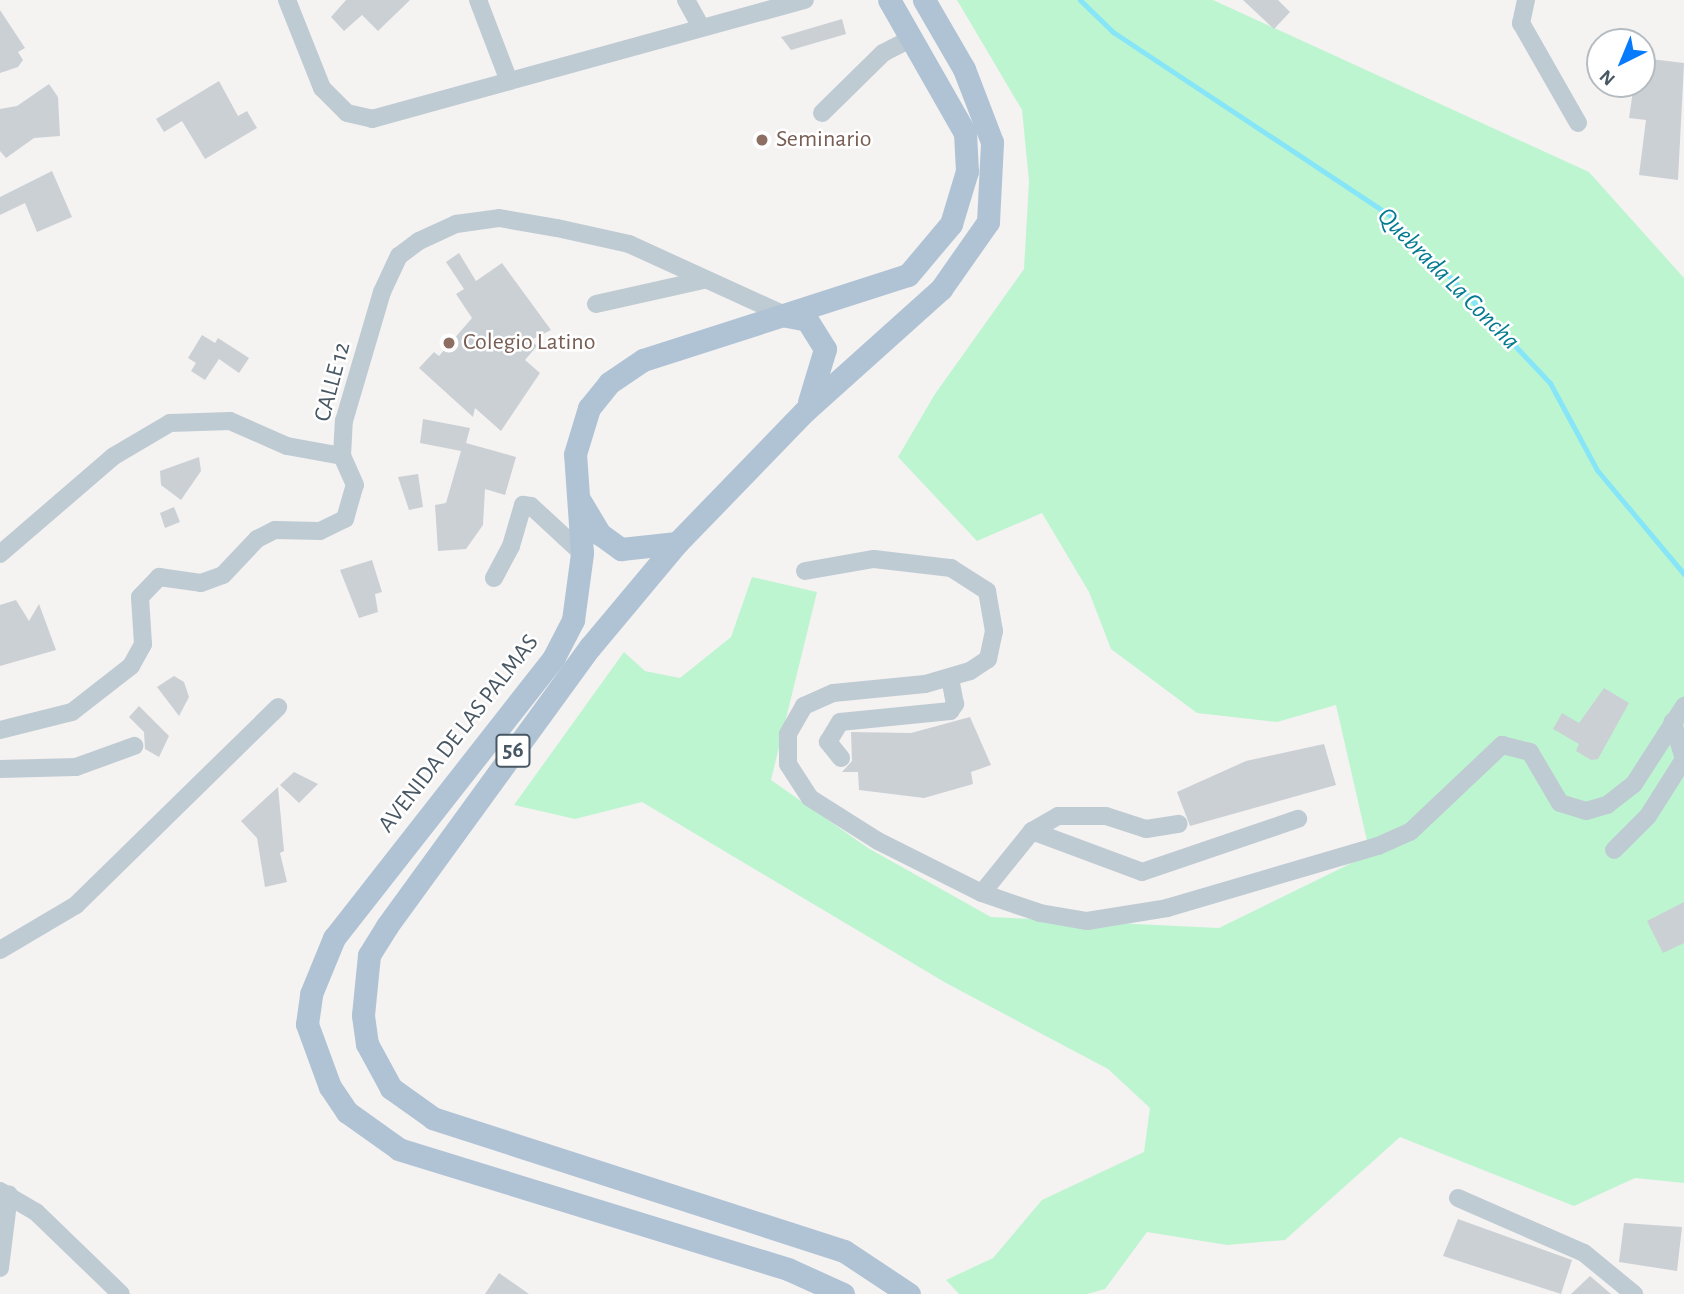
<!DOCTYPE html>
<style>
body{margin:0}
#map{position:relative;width:1684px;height:1294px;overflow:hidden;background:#f5f2f2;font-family:"Alegreya Sans",sans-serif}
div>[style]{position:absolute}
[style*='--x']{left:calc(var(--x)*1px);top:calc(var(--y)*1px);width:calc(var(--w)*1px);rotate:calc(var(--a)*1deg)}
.green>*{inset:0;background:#bef5d1}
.stream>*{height:5px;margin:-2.5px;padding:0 2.5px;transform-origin:2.5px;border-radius:2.5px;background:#86e5f7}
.building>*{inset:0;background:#cbd0d5}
.minor>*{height:18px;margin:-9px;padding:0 9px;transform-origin:9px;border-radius:9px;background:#bfcbd3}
.major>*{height:23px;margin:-11.5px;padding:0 11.5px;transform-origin:11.5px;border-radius:11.5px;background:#b0c3d4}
.dots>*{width:19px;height:19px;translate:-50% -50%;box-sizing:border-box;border:4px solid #fff;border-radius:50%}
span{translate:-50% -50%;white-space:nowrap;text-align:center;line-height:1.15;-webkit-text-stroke:5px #fff;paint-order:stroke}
.shield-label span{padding:2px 5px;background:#fff;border:2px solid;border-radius:5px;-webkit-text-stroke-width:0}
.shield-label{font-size:23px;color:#475763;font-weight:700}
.education-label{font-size:24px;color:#785e54}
.left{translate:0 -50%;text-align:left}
.street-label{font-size:24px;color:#475763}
.water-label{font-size:26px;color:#047b92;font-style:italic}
.north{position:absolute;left:1586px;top:28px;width:70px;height:70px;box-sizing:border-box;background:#fff;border:2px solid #b5bcc1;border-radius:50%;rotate:223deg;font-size:19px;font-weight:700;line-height:28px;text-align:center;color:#475763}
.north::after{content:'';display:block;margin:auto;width:24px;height:32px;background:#067cfc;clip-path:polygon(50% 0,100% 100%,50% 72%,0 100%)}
</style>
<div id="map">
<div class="green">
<i style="clip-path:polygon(957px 0,1213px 0,1589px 172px,1684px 278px,1684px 1183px,1635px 1178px,1574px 1206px,1400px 1137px,1285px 1240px,1227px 1245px,1147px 1232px,1105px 1289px,1087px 1294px,959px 1294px,946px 1280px,993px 1258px,1042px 1200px,1144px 1152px,1150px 1108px,1108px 1069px,946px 983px,642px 802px,575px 819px,514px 805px,624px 652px,645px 671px,680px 678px,731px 637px,752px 577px,817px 592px,771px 780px,868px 848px,991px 917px,1219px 928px,1370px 854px,1336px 705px,1277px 722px,1197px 713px,1111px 649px,1089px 592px,1042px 513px,977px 541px,898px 457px,935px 394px,1024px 269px,1029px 181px,1022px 110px)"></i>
</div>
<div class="stream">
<i style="--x:1080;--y:0;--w:46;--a:44.1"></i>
<i style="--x:1113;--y:32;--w:338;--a:33.5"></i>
<i style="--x:1395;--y:219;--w:226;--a:46.6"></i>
<i style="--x:1550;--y:383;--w:99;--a:61.6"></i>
<i style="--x:1597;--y:470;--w:136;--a:50.1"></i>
</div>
<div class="building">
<i style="clip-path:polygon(346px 0,410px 0,378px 31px,362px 15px,344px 31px,331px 17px)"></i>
<i style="clip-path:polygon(1243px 0,1278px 0,1290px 12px,1274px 29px)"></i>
<i style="clip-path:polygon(0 10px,25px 48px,18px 52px,23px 60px,18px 67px,0 73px)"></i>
<i style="clip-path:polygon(842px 19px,846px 34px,791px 50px,781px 37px)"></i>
<i style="clip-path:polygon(1642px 58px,1684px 63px,1678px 180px,1639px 175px,1646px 120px,1629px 118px,1634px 84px,1642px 84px)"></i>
<i style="clip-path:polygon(219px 81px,238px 116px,247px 111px,257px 128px,205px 159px,182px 121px,164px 132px,156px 119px)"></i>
<i style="clip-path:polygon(49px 84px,58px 97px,60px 136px,34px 138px,6px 158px,0 151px,0 109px,17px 106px)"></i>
<i style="clip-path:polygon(52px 171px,72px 217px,37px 232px,25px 203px,0 215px,0 197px)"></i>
<i style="clip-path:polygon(459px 253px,476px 281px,502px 263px,551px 330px,531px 340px,537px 346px,525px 360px,540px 373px,501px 431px,475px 408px,473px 417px,419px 368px,434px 352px,439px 356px,472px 318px,456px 294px,464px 289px,446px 262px)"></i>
<i style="clip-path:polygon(202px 335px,215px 343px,218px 338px,249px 358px,239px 373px,219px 359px,205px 380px,191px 371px,196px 363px,188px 358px)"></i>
<i style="clip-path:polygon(423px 419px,470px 428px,466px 443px,516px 457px,505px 495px,485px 489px,483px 525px,466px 549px,438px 551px,435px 505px,446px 503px,461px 451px,420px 443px)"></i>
<i style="clip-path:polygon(199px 457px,201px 471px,181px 500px,161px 485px,160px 471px)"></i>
<i style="clip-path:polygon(418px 474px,423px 507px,409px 510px,398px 477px)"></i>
<i style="clip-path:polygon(174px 507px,180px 522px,165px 528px,160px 513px)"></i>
<i style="clip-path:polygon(372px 560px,382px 592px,375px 594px,378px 612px,359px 618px,340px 570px)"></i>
<i style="clip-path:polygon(16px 600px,29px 621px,39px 604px,56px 650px,0 666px,0 605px)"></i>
<i style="clip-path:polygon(174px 676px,184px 682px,189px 697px,179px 716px,157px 687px)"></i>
<i style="clip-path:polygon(1604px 688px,1629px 703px,1598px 759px,1591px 760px,1576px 751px,1579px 744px,1553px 729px,1562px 713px,1579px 723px)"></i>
<i style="clip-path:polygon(139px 706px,169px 736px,159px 757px,145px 749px,144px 732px,129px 717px)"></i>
<i style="clip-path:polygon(970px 717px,991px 765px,971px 772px,973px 784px,924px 798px,859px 790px,858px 772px,842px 772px,852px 761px,851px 732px,911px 733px)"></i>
<i style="clip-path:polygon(1324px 744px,1336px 785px,1190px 826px,1177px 792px,1246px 761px)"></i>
<i style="clip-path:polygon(294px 772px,318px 784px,299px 803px,280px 785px)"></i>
<i style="clip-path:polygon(278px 787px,284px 851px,280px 853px,287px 882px,265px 887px,257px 838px,241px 821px)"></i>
<i style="clip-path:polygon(1684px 902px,1684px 943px,1663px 953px,1647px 921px)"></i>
<i style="clip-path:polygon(1458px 1219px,1572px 1260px,1561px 1294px,1443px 1256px)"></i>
<i style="clip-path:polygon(1624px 1223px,1682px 1227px,1677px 1271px,1619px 1262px)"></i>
<i style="clip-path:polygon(499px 1273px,529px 1294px,485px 1294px)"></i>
<i style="clip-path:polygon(1590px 1276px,1611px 1294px,1571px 1294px)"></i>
</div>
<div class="minor">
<i style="--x:287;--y:0;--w:95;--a:68.3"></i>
<i style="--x:322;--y:88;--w:35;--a:45"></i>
<i style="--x:347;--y:113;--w:26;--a:13"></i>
<i style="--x:372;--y:119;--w:449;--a:-15.4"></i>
<i style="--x:478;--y:0;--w:87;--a:69.1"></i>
<i style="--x:686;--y:0;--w:31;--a:61"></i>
<i style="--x:1526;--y:0;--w:24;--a:102"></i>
<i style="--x:1521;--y:23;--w:115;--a:60.3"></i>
<i style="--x:822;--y:113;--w:86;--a:-44.5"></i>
<i style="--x:883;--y:53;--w:34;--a:-27"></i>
<i style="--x:596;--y:304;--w:110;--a:-12.6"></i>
<i style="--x:0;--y:554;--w:150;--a:-40.7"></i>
<i style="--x:114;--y:456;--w:65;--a:-30.5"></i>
<i style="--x:170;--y:423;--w:60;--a:-1.9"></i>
<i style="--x:230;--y:421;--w:62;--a:23.7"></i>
<i style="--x:287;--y:446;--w:56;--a:10.3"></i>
<i style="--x:805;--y:571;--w:70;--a:-9.9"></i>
<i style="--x:874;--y:559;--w:78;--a:6.7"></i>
<i style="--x:951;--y:568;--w:43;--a:32.6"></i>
<i style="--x:987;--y:591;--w:41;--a:80.1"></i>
<i style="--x:994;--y:631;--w:29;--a:102"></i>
<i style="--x:988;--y:659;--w:22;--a:146"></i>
<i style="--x:970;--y:671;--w:47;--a:163.9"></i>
<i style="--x:925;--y:684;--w:92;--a:174.4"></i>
<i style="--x:833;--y:693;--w:32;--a:156"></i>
<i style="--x:804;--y:706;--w:32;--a:120"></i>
<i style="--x:788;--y:734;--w:30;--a:90"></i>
<i style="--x:788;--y:764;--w:40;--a:57.1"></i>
<i style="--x:810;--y:798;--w:80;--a:32.3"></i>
<i style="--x:878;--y:841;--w:116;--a:26.6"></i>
<i style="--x:982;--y:893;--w:61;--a:19"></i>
<i style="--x:1040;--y:913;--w:48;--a:9.7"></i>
<i style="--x:1087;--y:921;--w:81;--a:-9.2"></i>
<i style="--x:1167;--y:908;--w:220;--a:-16.4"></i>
<i style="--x:1378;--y:846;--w:35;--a:-24"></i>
<i style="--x:1410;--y:832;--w:127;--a:-43.4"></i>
<i style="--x:1502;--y:745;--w:29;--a:14"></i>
<i style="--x:1530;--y:752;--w:59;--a:59.5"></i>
<i style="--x:1560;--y:803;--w:27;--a:17"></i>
<i style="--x:1586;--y:811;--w:22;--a:-16"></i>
<i style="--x:1607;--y:805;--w:34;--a:-38"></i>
<i style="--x:1634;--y:784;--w:93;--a:-57.3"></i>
<i style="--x:494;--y:578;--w:36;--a:-62"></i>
<i style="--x:511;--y:546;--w:43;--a:-73.7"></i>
<i style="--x:523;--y:505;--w:8;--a:7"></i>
<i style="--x:531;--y:506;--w:69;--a:42.7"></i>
<i style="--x:0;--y:730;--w:74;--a:-14"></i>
<i style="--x:72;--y:712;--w:75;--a:-37.9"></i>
<i style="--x:131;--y:666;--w:25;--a:-61"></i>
<i style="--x:143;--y:644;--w:47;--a:-93.7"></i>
<i style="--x:140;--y:597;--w:28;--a:-46"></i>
<i style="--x:159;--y:577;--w:42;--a:8.1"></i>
<i style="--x:201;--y:583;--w:23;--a:-20"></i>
<i style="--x:223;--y:575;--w:50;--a:-46.6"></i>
<i style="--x:257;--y:539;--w:20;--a:-27"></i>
<i style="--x:275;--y:530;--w:45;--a:1.3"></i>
<i style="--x:320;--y:531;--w:28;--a:-26"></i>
<i style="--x:345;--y:519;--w:35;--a:-74"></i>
<i style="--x:355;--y:485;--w:32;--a:-114"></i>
<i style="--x:342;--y:456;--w:35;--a:-87"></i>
<i style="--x:344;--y:421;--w:134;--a:-73.6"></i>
<i style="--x:382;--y:292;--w:40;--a:-65"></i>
<i style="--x:399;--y:256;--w:25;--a:-37"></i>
<i style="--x:419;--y:241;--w:41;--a:-24.7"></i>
<i style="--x:456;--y:224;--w:43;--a:-7.9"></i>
<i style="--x:499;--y:218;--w:59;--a:9.8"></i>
<i style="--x:557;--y:228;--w:74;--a:12.5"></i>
<i style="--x:629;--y:244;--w:174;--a:24.5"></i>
<i style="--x:841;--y:758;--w:21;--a:-129"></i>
<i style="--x:828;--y:742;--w:23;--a:-59"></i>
<i style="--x:840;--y:722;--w:111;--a:-5.7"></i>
<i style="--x:950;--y:711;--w:9;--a:-54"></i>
<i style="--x:955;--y:704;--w:26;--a:-101"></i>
<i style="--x:0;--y:769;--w:76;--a:-1.5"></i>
<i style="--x:76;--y:767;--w:62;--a:-19.9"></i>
<i style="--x:1032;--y:831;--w:30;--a:-30"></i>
<i style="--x:1058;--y:816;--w:48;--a:0"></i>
<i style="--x:1106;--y:816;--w:42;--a:18"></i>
<i style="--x:1146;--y:829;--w:33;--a:-9"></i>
<i style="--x:1614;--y:850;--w:48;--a:-45"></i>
<i style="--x:1648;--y:816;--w:67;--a:-57.7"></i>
<i style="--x:1684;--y:759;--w:39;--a:-107"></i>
<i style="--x:982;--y:893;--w:80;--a:-51.1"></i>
<i style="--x:1032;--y:831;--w:117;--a:20.4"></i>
<i style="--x:1142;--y:872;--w:165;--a:-18.8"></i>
<i style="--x:0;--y:950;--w:88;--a:-30.6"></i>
<i style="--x:76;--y:905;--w:283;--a:-44.4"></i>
<i style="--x:0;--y:1191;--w:42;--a:30.3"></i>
<i style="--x:36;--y:1212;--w:118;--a:44"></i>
<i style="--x:1458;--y:1198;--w:137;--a:23.6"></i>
<i style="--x:1584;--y:1253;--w:65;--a:39.4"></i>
<i style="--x:0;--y:1268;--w:74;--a:-83"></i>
</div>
<div class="major">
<i style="--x:787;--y:316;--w:20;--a:11"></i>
<i style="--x:807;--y:320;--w:34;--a:58"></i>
<i style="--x:825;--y:349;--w:55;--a:106.8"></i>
<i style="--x:580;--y:501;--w:39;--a:59"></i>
<i style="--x:600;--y:534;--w:26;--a:36"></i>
<i style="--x:621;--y:549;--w:56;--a:-6.1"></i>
<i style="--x:843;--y:1294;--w:60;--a:-155.6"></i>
<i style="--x:788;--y:1269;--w:407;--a:-162.9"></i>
<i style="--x:399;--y:1149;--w:64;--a:-144.6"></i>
<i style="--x:347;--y:1112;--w:30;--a:-124"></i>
<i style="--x:330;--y:1087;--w:67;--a:-110.1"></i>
<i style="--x:307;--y:1024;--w:30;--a:-82"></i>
<i style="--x:311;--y:994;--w:61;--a:-67.7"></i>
<i style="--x:334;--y:938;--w:357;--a:-51.9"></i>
<i style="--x:554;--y:657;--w:42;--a:-62.8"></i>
<i style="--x:573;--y:620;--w:68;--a:-82.3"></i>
<i style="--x:582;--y:553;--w:99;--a:-94"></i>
<i style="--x:575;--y:454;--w:48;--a:-73.1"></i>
<i style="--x:589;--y:408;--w:32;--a:-51"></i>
<i style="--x:609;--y:383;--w:41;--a:-34.1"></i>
<i style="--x:643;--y:360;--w:278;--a:-17.8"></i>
<i style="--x:908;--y:275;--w:67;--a:-49.9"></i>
<i style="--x:951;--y:224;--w:55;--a:-73.2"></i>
<i style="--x:967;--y:171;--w:38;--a:-93"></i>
<i style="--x:965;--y:133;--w:153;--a:-119.7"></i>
<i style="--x:909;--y:1294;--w:78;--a:-146.5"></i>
<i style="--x:844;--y:1251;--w:432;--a:-162.1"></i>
<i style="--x:433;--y:1118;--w:52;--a:-144.5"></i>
<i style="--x:391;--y:1088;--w:50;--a:-118.6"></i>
<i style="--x:367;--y:1044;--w:29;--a:-98"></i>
<i style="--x:363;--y:1015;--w:60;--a:-84.3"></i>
<i style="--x:369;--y:955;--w:34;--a:-58"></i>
<i style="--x:387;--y:926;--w:345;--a:-54"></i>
<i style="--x:590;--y:647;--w:136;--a:-50.1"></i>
<i style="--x:677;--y:543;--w:184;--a:-45.9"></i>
<i style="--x:805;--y:411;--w:183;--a:-41.9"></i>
<i style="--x:941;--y:289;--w:82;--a:-55"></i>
<i style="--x:988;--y:222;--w:80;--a:-87.1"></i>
<i style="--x:992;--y:142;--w:78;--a:-111"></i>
<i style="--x:964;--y:69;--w:80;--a:-120.1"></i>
</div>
<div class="dots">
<i style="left:762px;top:140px;background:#8d6e63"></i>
<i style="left:449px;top:343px;background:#8d6e63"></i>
</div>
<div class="shield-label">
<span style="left:513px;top:751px">56</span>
</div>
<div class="education-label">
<span class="left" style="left:776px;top:140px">Seminario</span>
<span class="left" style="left:463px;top:343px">Colegio Latino</span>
</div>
<div class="street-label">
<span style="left:333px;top:382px;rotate:-75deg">CALLE 12</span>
<span style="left:459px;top:734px;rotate:-52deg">AVENIDA DE LAS PALMAS</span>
</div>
<div class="water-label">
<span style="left:1448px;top:279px;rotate:45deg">Quebrada La Concha</span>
</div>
<div class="north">N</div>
</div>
